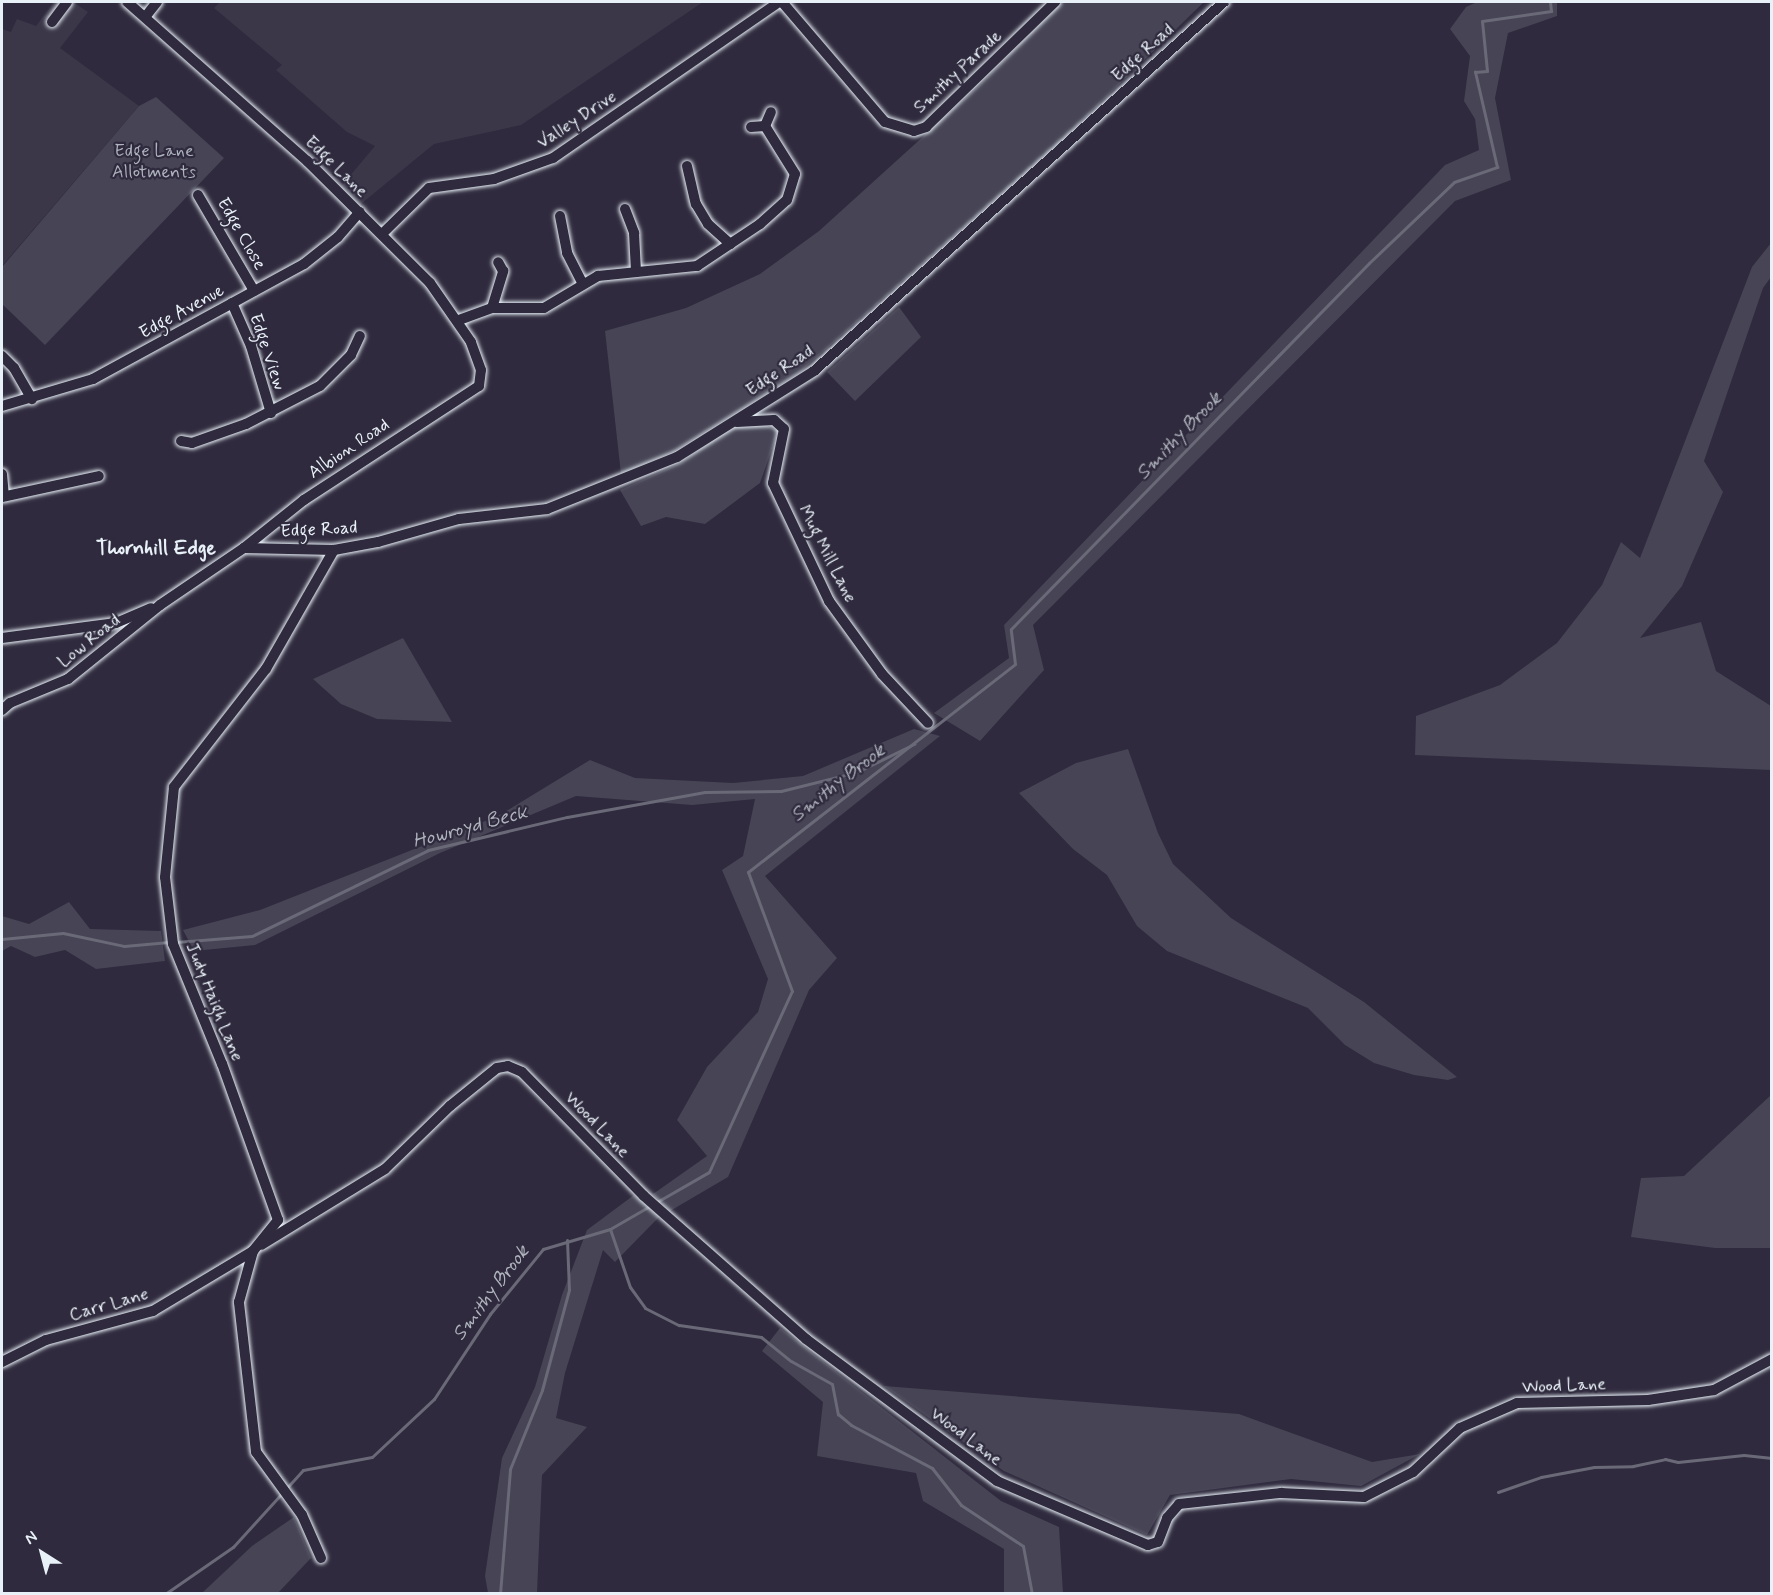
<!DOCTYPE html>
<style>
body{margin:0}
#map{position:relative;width:1773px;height:1595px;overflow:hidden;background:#2f2a3d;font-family:Mynerve,sans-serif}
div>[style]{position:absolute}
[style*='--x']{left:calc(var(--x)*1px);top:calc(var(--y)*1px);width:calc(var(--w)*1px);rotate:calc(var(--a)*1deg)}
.built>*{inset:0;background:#3b3749}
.green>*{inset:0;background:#464455}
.stream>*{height:3px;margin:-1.5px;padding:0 1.5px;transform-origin:1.5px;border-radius:1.5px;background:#696978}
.roads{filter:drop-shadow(0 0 2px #e8f1f8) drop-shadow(0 0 2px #e8f1f8)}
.minor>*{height:10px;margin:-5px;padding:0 5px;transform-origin:5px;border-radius:5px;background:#2f2a3d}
span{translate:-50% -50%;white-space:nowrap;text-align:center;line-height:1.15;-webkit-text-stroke:4.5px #2f2a3d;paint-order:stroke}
.street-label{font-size:18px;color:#e8f1f8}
.park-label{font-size:18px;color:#afb4bf}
.water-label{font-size:20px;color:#afb4be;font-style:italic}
.neighbourhood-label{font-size:20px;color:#e8f1f8;font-weight:700}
.frame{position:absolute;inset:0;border:3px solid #e8f1f8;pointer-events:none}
.north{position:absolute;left:12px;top:1523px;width:60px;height:60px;-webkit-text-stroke:4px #2f2a3d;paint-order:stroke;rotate:324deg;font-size:16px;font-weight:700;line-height:24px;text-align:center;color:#e8f1f8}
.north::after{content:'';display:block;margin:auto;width:21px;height:27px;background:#e8f1f8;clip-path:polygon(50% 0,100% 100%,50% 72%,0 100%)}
</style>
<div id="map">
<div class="built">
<i style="clip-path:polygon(54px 2px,73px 2px,88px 12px,60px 48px,139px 106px,2px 266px,2px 29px,11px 32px,17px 19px,36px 26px)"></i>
<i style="clip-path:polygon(220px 2px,703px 2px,521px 125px,434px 144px,356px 208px,338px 190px,375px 146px,347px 132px,276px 70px,282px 65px,214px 8px)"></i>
</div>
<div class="green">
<i style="clip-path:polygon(1062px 2px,1204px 2px,1063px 139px,800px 372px,674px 451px,621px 474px,605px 331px,686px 308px,760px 274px,819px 231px,979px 86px)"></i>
<i style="clip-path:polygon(1477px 2px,1557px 2px,1557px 16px,1508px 33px,1495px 98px,1511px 180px,1455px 201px,1033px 625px,1044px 670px,980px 741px,934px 713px,1009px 658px,1004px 625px,1445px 165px,1479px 150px,1475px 119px,1464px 101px,1470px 56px,1450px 29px,1466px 7px)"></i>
<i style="clip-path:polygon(156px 97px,224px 158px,45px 345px,2px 304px,2px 267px,139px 106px)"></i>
<i style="clip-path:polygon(1771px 243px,1771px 277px,1763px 288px,1704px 461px,1723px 492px,1682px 586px,1640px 638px,1701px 622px,1716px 671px,1771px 706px,1771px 770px,1415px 755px,1416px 716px,1500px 685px,1557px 643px,1602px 585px,1621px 542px,1640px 558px,1752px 267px)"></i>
<i style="clip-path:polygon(899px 307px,921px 337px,855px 401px,827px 372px)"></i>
<i style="clip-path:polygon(762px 424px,778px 431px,760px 483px,705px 524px,666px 517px,641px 526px,620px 490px,681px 463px,730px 428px)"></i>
<i style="clip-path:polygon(403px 638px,452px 722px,377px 719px,341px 704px,313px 679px)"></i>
<i style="clip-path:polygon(914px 729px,940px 736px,765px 876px,837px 958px,809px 990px,728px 1177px,670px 1211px,653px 1194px,707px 1156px,677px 1120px,707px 1067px,758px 1012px,768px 979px,722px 870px,743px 856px,755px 799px,692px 805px,576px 796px,440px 853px,255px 945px,194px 951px,183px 930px,260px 910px,498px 816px,590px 760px,635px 778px,733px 783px,803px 776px)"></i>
<i style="clip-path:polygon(1128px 749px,1158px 833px,1173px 864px,1231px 918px,1364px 1002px,1457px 1077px,1448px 1080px,1414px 1075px,1374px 1063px,1345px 1045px,1308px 1008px,1167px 951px,1137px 926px,1107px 875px,1073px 849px,1019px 793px,1076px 763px)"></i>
<i style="clip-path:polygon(69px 902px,90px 929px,161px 931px,165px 961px,96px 969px,65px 950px,35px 957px,11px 946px,2px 951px,2px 916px,29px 924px)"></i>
<i style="clip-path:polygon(1771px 1095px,1771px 1248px,1715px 1248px,1631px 1237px,1641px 1178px,1684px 1176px)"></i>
<i style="clip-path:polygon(634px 1195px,660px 1216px,615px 1262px,603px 1250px,565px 1373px,556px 1418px,587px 1427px,542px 1475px,537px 1593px,488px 1593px,485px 1576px,502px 1458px,535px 1387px,562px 1295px,587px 1230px)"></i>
<i style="clip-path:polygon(780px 1328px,1001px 1501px,1059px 1527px,1063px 1593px,1004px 1593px,1004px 1549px,923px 1501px,916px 1473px,817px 1456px,823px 1402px,762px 1351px)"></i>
<i style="clip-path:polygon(884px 1386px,1239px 1414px,1372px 1462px,1420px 1454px,1361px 1486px,1291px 1479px,1170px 1495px,1147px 1535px,1004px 1471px)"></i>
<i style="clip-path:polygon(294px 1517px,311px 1558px,278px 1593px,202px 1593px,252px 1546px)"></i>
</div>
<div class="stream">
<i style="--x:2;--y:939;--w:61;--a:-5.6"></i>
<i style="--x:63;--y:933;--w:62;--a:12"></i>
<i style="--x:124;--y:946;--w:45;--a:-5.1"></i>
<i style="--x:176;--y:942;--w:76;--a:-4.5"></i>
<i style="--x:252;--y:936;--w:196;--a:-26"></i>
<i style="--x:428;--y:850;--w:143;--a:-13.4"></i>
<i style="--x:567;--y:817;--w:140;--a:-10.3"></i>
<i style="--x:705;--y:792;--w:76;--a:-0.8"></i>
<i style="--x:781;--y:791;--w:78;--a:-14"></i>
<i style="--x:857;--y:772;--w:64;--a:-26.2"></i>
<i style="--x:655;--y:1203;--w:62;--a:-29.9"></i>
<i style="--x:709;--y:1172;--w:199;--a:-65.4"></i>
<i style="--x:792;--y:991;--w:127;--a:-110.3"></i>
<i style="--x:748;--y:872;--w:338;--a:-37.9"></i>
<i style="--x:1015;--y:664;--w:35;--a:-97"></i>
<i style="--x:1011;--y:629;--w:512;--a:-45.63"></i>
<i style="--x:1369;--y:263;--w:117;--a:-43.6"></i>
<i style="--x:1454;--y:182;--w:46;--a:-19.2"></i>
<i style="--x:1497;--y:167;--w:98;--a:-103"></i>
<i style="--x:1475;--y:72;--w:12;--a:-5"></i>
<i style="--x:1487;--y:71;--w:50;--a:-95.7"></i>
<i style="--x:1482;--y:21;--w:70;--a:-8.2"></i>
<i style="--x:1551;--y:11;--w:9;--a:-96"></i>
<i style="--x:610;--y:1229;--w:61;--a:71"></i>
<i style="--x:630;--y:1287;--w:26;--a:54"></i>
<i style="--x:645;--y:1308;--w:38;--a:27"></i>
<i style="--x:679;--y:1325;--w:83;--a:8.3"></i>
<i style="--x:761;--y:1337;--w:38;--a:39"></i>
<i style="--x:791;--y:1361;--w:47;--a:29.3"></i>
<i style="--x:832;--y:1384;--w:31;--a:79"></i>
<i style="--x:838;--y:1414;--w:17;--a:40"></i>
<i style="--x:851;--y:1425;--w:92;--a:28"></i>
<i style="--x:932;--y:1468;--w:47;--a:51.9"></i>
<i style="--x:961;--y:1505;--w:74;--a:33.5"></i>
<i style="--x:1023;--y:1546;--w:49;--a:79.4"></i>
<i style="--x:1498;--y:1492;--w:46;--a:-19.2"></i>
<i style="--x:1541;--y:1477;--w:54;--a:-10.7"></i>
<i style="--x:1594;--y:1467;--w:39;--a:-1"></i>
<i style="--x:1633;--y:1466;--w:33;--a:-12"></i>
<i style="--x:1665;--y:1459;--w:13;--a:13"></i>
<i style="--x:1678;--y:1462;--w:66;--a:-6.1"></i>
<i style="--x:1744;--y:1455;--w:28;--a:6"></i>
<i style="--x:165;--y:1594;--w:83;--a:-34.7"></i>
<i style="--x:233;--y:1547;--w:104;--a:-47.7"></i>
<i style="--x:303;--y:1470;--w:70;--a:-10.7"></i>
<i style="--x:372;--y:1457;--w:85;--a:-43.1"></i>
<i style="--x:434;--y:1399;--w:102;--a:-56.6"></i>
<i style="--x:490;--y:1314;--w:84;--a:-50.8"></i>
<i style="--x:543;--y:1249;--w:70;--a:-16.6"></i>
<i style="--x:610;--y:1229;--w:46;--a:-29.9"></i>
<i style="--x:500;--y:1594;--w:125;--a:-85.4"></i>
<i style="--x:510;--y:1469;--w:85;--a:-67.9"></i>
<i style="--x:542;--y:1390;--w:104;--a:-74.9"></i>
<i style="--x:569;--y:1290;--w:50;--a:-92.3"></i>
</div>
<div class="roads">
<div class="minor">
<i style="--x:782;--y:2;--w:158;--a:49.4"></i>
<i style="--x:885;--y:122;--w:30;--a:17"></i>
<i style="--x:914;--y:131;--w:13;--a:-18"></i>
<i style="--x:926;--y:127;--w:180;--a:-44.1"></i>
<i style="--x:146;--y:16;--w:18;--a:-52"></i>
<i style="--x:52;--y:22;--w:25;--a:-53"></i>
<i style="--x:751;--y:127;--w:14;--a:-4"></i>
<i style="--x:687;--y:166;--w:39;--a:77"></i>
<i style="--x:696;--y:204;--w:23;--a:59"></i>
<i style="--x:708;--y:224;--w:30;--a:42"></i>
<i style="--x:198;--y:195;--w:111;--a:59.7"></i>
<i style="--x:625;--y:209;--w:26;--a:69"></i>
<i style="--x:634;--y:233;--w:39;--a:87"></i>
<i style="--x:560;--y:216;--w:38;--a:79"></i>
<i style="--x:567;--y:253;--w:34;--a:63"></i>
<i style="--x:383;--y:233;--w:64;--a:-44.4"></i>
<i style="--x:429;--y:188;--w:66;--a:-7.9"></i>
<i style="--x:494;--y:179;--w:63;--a:-19.6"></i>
<i style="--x:553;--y:158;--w:275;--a:-34.6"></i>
<i style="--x:232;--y:303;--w:47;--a:66.2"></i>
<i style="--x:251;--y:346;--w:70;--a:73.4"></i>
<i style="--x:492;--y:308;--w:39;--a:-73"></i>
<i style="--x:503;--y:271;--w:10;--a:-119"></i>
<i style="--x:459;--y:320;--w:35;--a:-20"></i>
<i style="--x:492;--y:308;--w:52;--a:0"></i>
<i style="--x:544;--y:308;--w:63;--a:-30.7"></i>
<i style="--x:598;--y:276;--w:100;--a:-5.8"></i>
<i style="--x:697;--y:266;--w:76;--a:-33.7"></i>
<i style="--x:760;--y:224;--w:36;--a:-42"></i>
<i style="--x:787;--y:200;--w:27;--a:-73"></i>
<i style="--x:795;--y:174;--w:57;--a:-122"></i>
<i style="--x:765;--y:126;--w:15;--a:-67"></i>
<i style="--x:2;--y:356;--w:17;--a:45"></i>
<i style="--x:14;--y:368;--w:36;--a:60"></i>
<i style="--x:2;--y:406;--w:95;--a:-16.5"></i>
<i style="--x:93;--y:379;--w:240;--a:-28.6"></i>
<i style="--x:304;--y:264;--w:43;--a:-38.5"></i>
<i style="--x:338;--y:237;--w:33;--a:-49"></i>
<i style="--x:737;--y:422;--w:37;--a:-3"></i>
<i style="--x:774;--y:420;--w:13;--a:42"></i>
<i style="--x:784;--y:429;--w:55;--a:101.5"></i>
<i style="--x:773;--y:483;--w:131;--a:64.6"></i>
<i style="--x:829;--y:601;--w:90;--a:54"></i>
<i style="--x:882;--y:674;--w:67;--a:46.8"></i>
<i style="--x:181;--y:441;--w:11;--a:10"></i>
<i style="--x:192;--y:443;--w:57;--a:-19.4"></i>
<i style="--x:246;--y:424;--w:83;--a:-27.2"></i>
<i style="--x:320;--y:386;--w:44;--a:-45"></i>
<i style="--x:351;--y:355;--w:21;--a:-65"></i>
<i style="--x:2;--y:474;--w:22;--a:85"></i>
<i style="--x:2;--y:497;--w:99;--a:-12.2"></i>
<i style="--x:244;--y:548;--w:90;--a:1.3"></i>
<i style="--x:334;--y:550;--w:45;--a:-10.3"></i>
<i style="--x:378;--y:542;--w:84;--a:-15.9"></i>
<i style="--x:459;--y:519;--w:89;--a:-6.5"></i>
<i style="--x:547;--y:509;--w:140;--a:-21.8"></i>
<i style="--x:677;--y:457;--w:162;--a:-32.1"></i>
<i style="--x:814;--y:371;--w:552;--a:-41.99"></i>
<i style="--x:2;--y:638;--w:115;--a:-7.5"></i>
<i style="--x:116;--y:623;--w:38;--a:-23"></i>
<i style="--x:2;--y:710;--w:11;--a:-41"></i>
<i style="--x:10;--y:703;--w:63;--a:-22.5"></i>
<i style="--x:68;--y:679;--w:118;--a:-38.8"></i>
<i style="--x:160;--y:605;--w:102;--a:-34.2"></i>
<i style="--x:244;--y:548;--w:77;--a:-38.7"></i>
<i style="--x:304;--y:500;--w:209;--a:-33.1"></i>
<i style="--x:479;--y:386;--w:16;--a:-83"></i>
<i style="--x:481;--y:370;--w:30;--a:-110"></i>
<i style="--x:471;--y:342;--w:72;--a:-124.8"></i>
<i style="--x:430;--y:283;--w:173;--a:-135.2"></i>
<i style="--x:307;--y:161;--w:240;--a:-138.5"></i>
<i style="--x:261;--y:1245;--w:145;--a:-31.5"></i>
<i style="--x:385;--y:1169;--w:91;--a:-44.1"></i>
<i style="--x:450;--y:1106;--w:60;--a:-39"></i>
<i style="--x:497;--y:1068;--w:11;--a:-10"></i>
<i style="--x:508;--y:1066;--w:15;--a:23"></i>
<i style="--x:522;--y:1072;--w:174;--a:45.5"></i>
<i style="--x:644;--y:1196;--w:216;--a:41.4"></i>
<i style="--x:806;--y:1339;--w:238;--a:36.6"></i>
<i style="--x:997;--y:1481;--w:164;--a:23"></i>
<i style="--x:1148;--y:1545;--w:10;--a:-17"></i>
<i style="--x:1158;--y:1542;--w:26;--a:-69"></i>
<i style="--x:1167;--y:1518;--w:18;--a:-49"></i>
<i style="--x:1179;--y:1504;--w:103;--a:-6.2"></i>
<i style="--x:1281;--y:1493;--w:83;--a:2.8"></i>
<i style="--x:1364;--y:1497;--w:55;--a:-27"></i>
<i style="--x:1413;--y:1472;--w:64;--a:-43.1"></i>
<i style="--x:1460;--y:1428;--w:62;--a:-23.7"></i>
<i style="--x:1517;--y:1403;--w:131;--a:-1.3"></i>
<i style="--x:1648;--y:1400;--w:67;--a:-8.6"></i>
<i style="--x:1714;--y:1390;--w:66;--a:-28.1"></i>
<i style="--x:2;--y:1362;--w:49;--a:-26.6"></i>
<i style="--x:46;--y:1340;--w:111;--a:-15.2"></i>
<i style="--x:153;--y:1311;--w:117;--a:-31"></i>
<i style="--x:321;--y:1558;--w:47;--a:-113.8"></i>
<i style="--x:302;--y:1515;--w:78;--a:-126.1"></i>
<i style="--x:256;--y:1452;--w:151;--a:-96.5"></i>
<i style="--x:239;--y:1302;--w:53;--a:-74.6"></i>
<i style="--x:253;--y:1251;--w:40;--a:-51"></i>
<i style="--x:278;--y:1220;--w:166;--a:-109.7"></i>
<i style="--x:222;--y:1064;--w:130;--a:-112.2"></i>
<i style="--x:173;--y:944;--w:67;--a:-96.8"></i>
<i style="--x:165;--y:877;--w:90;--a:-84.3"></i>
<i style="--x:174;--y:787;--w:150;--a:-52.1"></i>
<i style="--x:266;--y:669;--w:137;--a:-60.3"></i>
</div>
</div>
<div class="street-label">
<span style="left:1143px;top:53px;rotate:-42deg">Edge Road</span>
<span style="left:958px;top:72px;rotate:-43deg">Smithy Parade</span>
<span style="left:577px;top:120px;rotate:-33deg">Valley Drive</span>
<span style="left:336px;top:167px;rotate:44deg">Edge Lane</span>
<span style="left:241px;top:234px;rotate:60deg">Edge Close</span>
<span style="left:182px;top:312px;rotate:-29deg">Edge Avenue</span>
<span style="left:267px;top:352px;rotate:71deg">Edge View</span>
<span style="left:780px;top:371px;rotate:-34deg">Edge Road</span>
<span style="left:349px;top:449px;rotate:-34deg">Albion Road</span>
<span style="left:319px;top:530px;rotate:-3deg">Edge Road</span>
<span style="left:827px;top:554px;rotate:63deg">Mug Mill Lane</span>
<span style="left:89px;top:641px;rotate:-38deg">Low Road</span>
<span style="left:214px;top:1002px;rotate:68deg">Judy Haigh Lane</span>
<span style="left:597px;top:1125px;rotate:46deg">Wood Lane</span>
<span style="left:109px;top:1305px;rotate:-16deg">Carr Lane</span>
<span style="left:1564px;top:1386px;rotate:-2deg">Wood Lane</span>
<span style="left:966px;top:1437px;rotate:37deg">Wood Lane</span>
</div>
<div class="park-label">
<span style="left:154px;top:162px">Edge Lane<br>Allotments</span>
</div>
<div class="water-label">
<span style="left:1179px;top:436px;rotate:-46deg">Smithy Brook</span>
<span style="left:838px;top:783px;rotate:-38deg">Smithy Brook</span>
<span style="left:470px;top:827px;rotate:-15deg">Howroyd Beck</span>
<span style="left:491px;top:1293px;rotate:-53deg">Smithy Brook</span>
</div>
<div class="neighbourhood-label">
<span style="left:156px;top:548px">Thornhill Edge</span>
</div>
<div class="frame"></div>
<div class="north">N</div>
</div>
